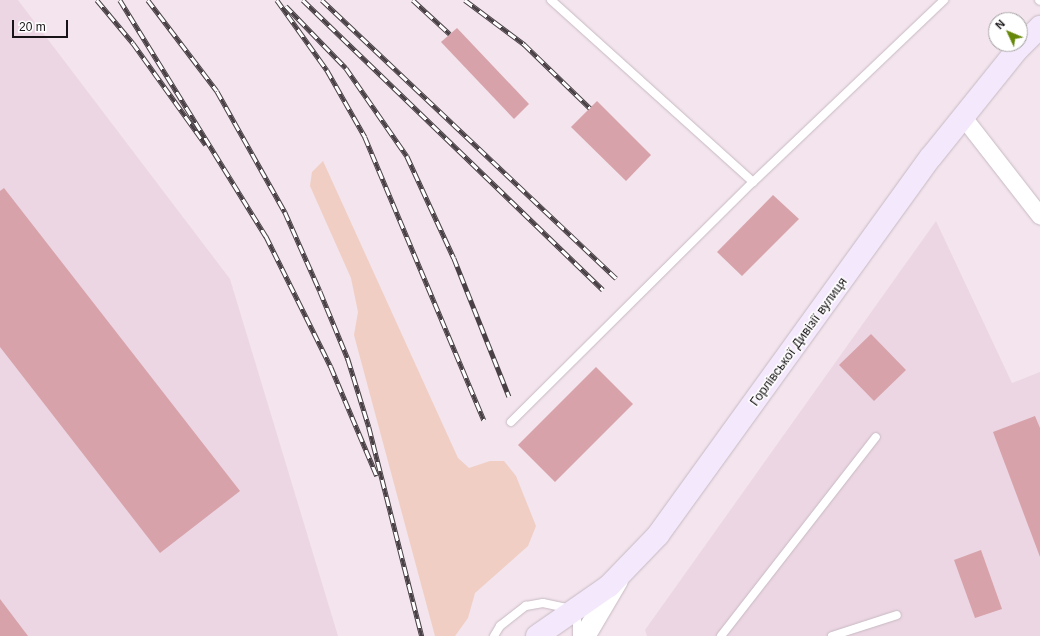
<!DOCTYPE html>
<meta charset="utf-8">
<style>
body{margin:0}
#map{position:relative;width:1040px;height:636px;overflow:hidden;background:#f3e4ed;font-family:Arial,sans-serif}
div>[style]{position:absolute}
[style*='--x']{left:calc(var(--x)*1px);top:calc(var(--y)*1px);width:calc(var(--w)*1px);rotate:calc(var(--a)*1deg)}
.built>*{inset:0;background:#ecd6e3}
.green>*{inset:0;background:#f0cec3}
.building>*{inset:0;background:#d7a2a9}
.roads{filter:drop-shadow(0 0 1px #c7b9c2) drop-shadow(0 0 1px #c7b9c2)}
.service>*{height:8px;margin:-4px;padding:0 4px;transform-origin:4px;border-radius:4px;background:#fff}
.minor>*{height:17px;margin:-8.5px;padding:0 8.5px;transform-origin:8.5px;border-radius:8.5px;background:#fff}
.tertiary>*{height:21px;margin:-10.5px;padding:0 10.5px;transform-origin:10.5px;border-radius:10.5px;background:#fff}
.secondary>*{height:22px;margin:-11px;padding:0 11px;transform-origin:11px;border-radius:11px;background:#f4e9fc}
.rail>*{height:4.5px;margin-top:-2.25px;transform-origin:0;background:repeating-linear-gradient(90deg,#fff 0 9px,#484045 0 18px);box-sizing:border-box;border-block:1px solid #484045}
span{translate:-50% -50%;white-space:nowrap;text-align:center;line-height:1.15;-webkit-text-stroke:3px #fff;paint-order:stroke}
.street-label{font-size:13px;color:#181316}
.north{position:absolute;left:988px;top:12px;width:40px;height:40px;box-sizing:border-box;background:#fff;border:1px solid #a3a1a2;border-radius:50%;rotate:314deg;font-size:11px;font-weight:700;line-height:16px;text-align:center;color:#181316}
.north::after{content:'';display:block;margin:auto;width:14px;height:18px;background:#66880a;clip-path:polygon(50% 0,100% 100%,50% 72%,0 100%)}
.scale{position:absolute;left:12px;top:20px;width:56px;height:18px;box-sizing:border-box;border:2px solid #181316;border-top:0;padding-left:5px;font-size:12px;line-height:14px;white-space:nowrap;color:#181316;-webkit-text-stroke:3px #fff;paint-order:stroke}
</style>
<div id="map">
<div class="built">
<i style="clip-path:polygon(0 0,18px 0,230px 279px,338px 636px,0 636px)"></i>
<i style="clip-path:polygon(936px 221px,1012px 383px,1040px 372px,1040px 636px,647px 636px,645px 630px)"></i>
</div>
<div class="green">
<i style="clip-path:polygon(323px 161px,458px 458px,469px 468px,490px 461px,504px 461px,516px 476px,536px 526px,528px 546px,475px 593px,468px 618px,455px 636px,435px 636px,354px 335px,358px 312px,351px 278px,310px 186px,312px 172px)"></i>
</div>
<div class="building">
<i style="clip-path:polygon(457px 28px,529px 104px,514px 119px,441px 42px)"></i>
<i style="clip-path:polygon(597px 101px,651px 155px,626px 181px,571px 127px)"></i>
<i style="clip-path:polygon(4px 188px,240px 491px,160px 553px,0 347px,0 191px)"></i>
<i style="clip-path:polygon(773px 195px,799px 219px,742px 276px,717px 252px)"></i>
<i style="clip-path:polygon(871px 334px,906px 370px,874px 401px,839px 365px)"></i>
<i style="clip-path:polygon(596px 367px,633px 404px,555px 482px,518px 445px)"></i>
<i style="clip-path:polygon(1035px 416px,1040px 428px,1040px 557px,993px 432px)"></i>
<i style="clip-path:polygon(981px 550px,1002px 609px,975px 618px,954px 560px)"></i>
<i style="clip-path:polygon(0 599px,28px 636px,0 636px)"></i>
</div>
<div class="roads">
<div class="service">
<i style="--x:551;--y:0;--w:272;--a:42"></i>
<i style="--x:1039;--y:0;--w:1;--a:45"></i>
<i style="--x:511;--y:422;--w:341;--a:-44.8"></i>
<i style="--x:753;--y:182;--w:264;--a:-43.6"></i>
<i style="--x:494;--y:636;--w:12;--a:-59"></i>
<i style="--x:500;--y:626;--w:33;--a:-38"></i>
<i style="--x:526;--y:606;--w:17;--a:-10"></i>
<i style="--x:543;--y:603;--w:35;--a:12"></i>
<i style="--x:577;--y:610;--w:26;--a:90"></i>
<i style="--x:721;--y:636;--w:252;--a:-52.1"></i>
<i style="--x:832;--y:636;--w:68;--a:-17.9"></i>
</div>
<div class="minor">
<i style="--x:963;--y:117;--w:125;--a:52.1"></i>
</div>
<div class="tertiary">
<i style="--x:584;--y:636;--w:65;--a:-59.5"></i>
</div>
<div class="secondary">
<i style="--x:537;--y:636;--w:88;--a:-34.8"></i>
<i style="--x:609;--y:586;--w:71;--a:-46.1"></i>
<i style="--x:658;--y:535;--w:466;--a:-54.2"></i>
<i style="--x:931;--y:157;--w:137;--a:-51.2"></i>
<i style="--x:1017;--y:50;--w:33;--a:-45"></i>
</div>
</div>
<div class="rail">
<i style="--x:97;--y:0;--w:56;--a:50.1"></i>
<i style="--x:133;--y:43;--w:125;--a:54.4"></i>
<i style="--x:120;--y:0;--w:278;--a:58.3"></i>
<i style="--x:266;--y:236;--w:146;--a:63.6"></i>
<i style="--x:331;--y:367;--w:118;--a:67.1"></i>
<i style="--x:148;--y:0;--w:114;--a:52.8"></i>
<i style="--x:217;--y:91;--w:139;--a:60.7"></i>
<i style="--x:285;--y:212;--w:86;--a:66.1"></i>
<i style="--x:320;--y:291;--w:74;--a:67.6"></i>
<i style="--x:348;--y:359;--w:71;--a:72.8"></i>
<i style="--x:369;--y:427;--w:216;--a:75.8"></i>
<i style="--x:277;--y:0;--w:86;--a:54.5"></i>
<i style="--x:327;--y:70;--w:77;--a:60.4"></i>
<i style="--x:365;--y:137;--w:307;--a:67.2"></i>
<i style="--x:303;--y:0;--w:417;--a:44"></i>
<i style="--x:322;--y:0;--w:405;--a:43.4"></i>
<i style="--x:413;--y:0;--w:50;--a:42.6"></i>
<i style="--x:465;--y:0;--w:74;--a:36.7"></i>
<i style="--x:524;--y:44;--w:92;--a:44.1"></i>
<i style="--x:286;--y:6;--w:86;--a:45.9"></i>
<i style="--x:346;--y:68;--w:107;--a:55.3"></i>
<i style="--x:407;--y:156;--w:112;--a:65.3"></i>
<i style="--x:454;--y:258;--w:149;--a:68.3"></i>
</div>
<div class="street-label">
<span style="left:799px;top:342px;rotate:-54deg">Горлівської Дивізії вулиця</span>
</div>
<div class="north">N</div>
<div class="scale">20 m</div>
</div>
